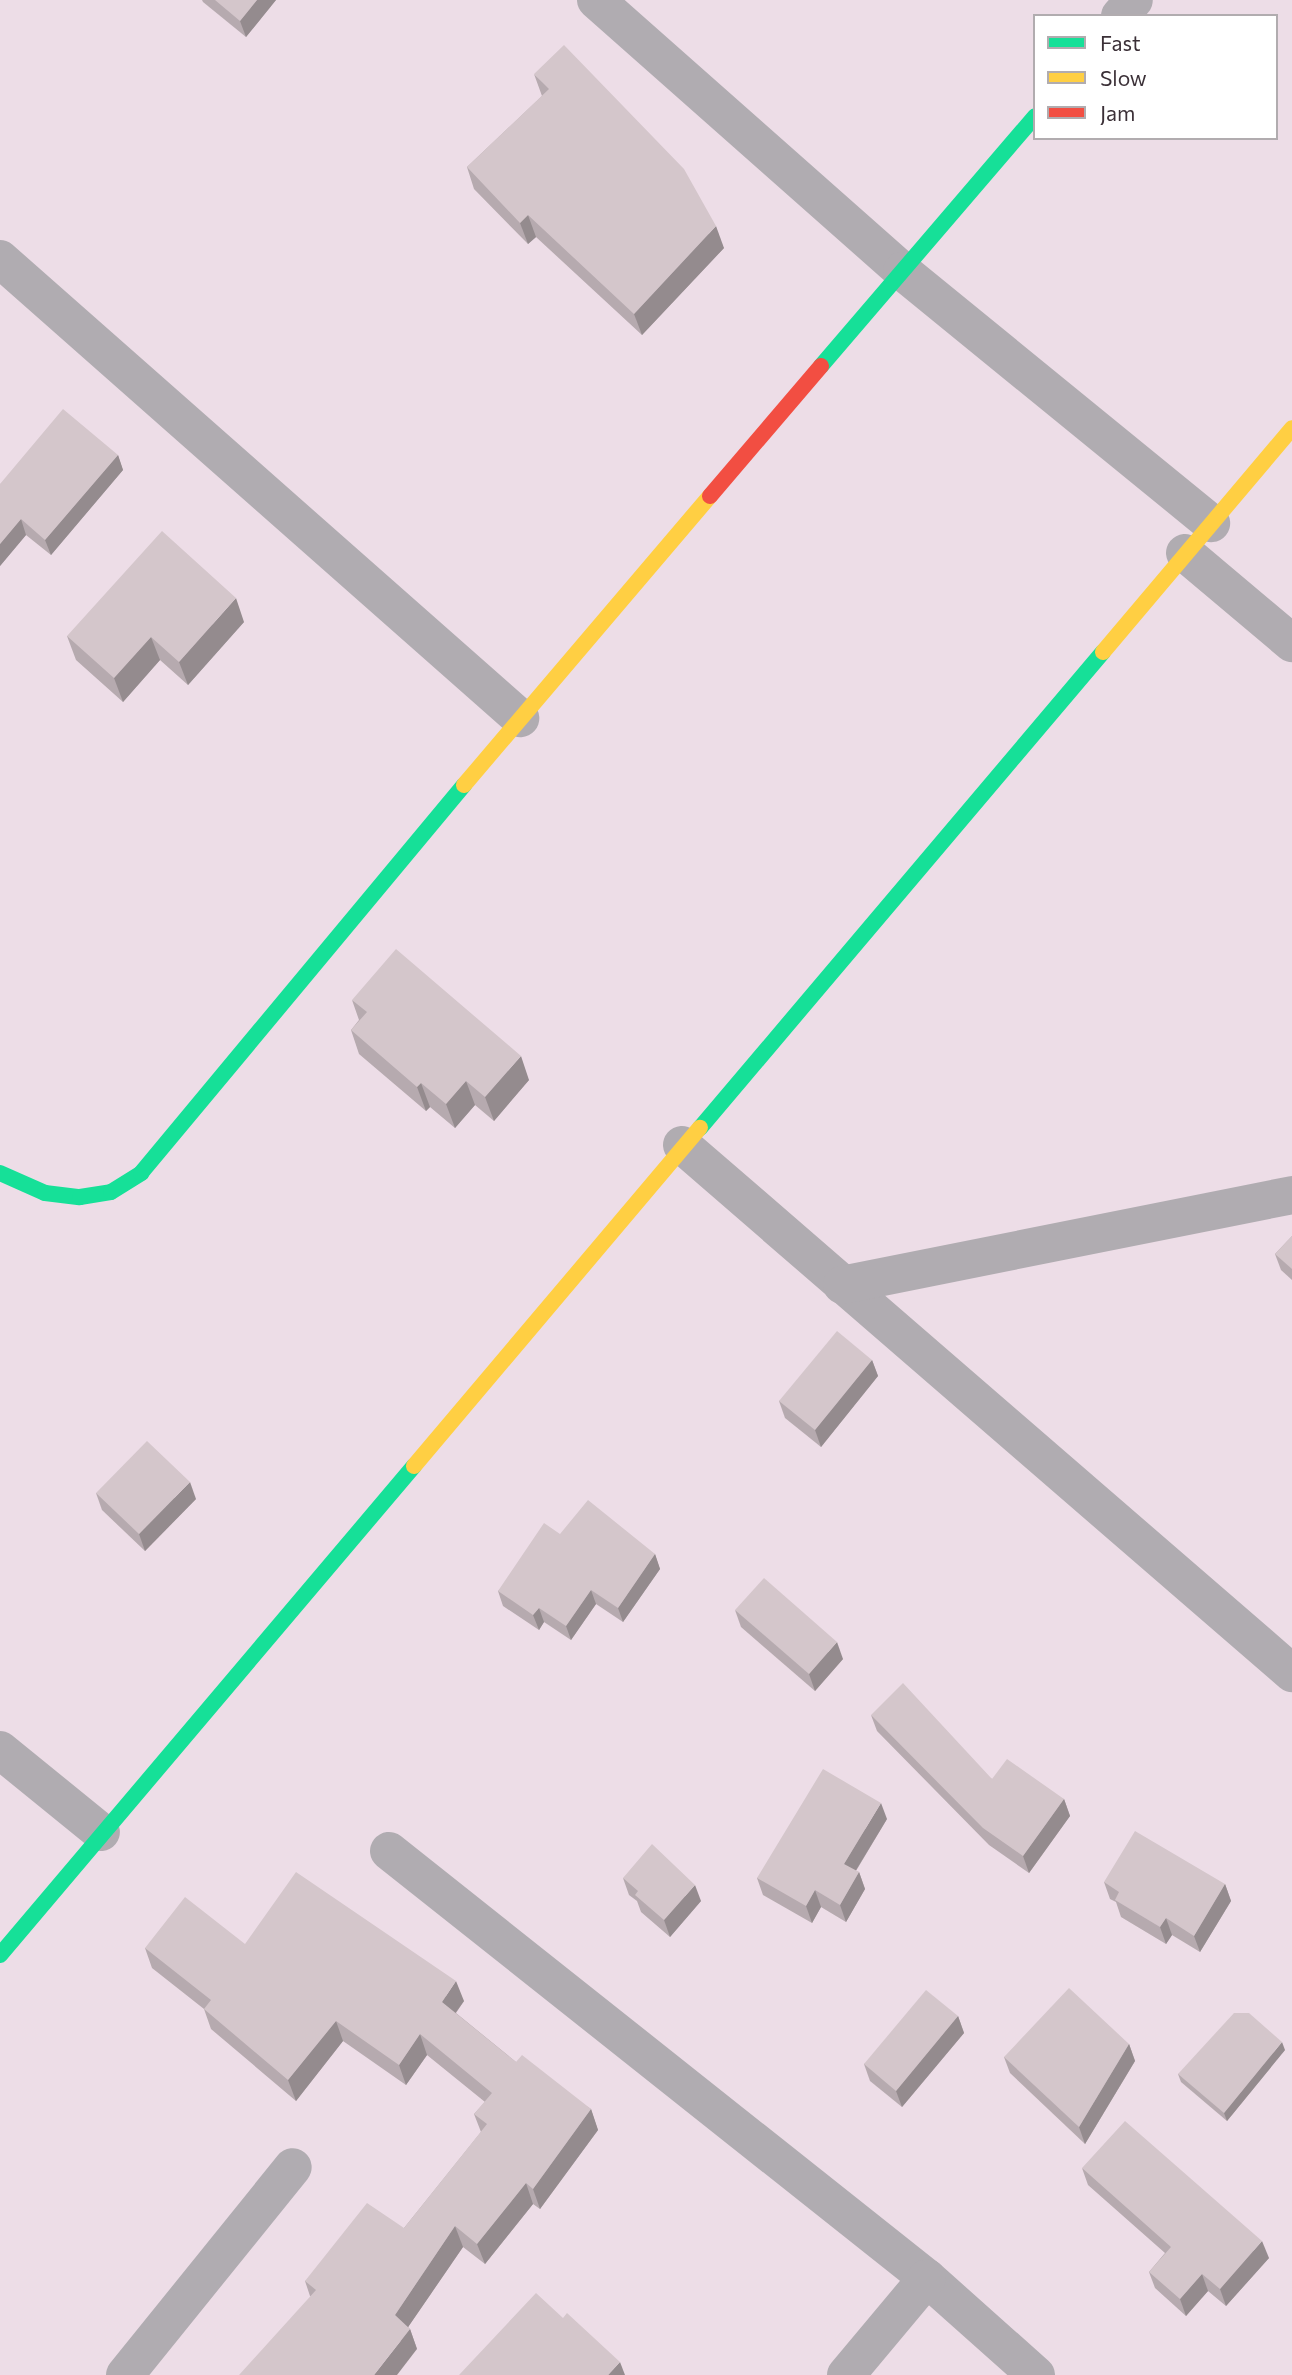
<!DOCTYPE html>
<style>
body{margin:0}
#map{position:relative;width:1292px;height:2375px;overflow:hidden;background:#eddde7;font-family:Commissioner,sans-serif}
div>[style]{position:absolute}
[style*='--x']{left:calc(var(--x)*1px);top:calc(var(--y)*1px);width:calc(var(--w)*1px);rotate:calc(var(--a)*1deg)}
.street>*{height:38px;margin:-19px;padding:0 19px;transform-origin:19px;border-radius:19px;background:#b0acb1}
.fast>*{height:16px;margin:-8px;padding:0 8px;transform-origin:8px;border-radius:8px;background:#16e098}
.slow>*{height:16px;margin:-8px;padding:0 8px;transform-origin:8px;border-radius:8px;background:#ffcf43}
.jam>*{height:16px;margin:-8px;padding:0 8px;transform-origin:8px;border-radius:8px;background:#f24e42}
.wall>*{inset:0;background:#b6aaaf}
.shaded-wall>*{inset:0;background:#948b8e}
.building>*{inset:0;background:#d4c6cb}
span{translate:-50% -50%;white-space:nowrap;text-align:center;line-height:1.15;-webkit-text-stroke:6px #fff;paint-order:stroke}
.legend{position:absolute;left:1033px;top:14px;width:245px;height:126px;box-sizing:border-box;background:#fff;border:2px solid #b1acaf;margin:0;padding:9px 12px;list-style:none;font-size:21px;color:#3b3037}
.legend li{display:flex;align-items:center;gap:14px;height:35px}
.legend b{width:35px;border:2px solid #b1acaf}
</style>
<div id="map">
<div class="street">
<i style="--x:596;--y:0;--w:409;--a:41.5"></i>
<i style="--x:902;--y:271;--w:399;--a:39.2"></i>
<i style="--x:1120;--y:16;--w:21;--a:-49"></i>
<i style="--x:0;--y:259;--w:694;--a:41.43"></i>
<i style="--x:1185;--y:553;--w:140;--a:40.1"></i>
<i style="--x:682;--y:1145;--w:807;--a:40.88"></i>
<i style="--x:842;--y:1285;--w:459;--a:-11.3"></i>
<i style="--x:0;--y:1750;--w:130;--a:39.1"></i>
<i style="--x:389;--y:1851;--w:687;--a:38.44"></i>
<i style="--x:927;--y:2278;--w:146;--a:41.7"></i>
<i style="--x:125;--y:2375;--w:267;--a:-51.1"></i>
<i style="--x:846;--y:2375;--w:126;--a:-50.1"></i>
</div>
<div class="fast">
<i style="--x:821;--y:366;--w:329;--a:-49.4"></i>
<i style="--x:700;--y:1128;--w:624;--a:-49.75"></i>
<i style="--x:0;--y:1173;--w:49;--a:24"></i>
<i style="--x:45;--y:1193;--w:35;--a:7"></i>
<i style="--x:80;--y:1197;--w:31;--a:-9"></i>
<i style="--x:111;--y:1192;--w:36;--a:-32"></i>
<i style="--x:141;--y:1173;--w:505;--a:-50.22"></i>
<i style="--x:0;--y:1955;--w:641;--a:-49.75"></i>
</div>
<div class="slow">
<i style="--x:1103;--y:652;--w:293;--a:-49.8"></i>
<i style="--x:464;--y:785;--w:380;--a:-49.6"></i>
<i style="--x:414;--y:1466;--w:443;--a:-49.8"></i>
</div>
<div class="jam">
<i style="--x:710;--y:496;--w:171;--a:-49.5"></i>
</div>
<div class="wall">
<i style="clip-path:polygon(202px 0,276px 0,246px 37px,203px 2px)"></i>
<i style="clip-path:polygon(534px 74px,724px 248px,642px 335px,536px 237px,528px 244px,474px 189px,467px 167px,542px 96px)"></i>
<i style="clip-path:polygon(118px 455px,123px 470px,51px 555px,26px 535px,0 566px,0 484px)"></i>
<i style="clip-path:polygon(244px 622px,188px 685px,160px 660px,123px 702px,76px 660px,67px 636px)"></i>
<i style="clip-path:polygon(352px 1000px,529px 1080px,494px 1121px,475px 1105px,455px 1128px,430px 1107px,426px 1111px,359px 1054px,351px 1030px,359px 1020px)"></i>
<i style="clip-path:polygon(1292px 1236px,1292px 1280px,1281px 1270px,1275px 1254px)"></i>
<i style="clip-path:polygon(872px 1360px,878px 1376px,821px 1447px,785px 1418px,779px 1401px)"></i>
<i style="clip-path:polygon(96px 1493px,196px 1499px,145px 1551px,102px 1510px)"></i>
<i style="clip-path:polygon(560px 1534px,655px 1554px,660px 1569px,623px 1622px,596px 1604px,571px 1640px,544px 1622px,539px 1630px,503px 1606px,498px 1591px)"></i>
<i style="clip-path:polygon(735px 1610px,843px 1659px,815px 1691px,741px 1627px)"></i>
<i style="clip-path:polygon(871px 1715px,992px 1779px,1064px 1799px,1070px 1816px,1029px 1873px,989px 1845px,877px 1731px)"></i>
<i style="clip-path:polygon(887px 1819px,856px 1871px,859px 1872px,865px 1889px,846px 1922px,821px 1907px,812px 1923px,763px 1895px,757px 1878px)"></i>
<i style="clip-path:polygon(623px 1878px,701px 1901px,670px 1937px,641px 1912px,637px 1901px,629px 1895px)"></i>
<i style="clip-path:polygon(1104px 1882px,1225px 1884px,1231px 1901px,1200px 1952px,1172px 1935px,1166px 1944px,1121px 1917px,1116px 1902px,1110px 1899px)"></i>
<i style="clip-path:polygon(245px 1944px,464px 2001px,456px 2013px,516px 2062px,591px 2109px,598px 2130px,540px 2209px,533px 2204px,485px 2264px,463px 2247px,408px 2327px,410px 2329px,417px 2349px,310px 2296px,305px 2281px,404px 2228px,481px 2132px,474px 2114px,485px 2102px,427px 2055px,406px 2085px,343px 2041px,296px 2101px,211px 2029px,204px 2009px,152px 1968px,145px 1948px)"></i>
<i style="clip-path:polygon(958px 2016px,964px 2033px,902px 2107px,870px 2081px,864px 2064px)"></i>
<i style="clip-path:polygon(1129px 2044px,1135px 2061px,1085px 2144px,1010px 2073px,1004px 2057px)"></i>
<i style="clip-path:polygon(1285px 2050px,1227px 2121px,1181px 2082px,1178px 2074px)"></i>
<i style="clip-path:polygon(1082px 2168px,1269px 2258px,1226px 2306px,1208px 2291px,1186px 2316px,1155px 2288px,1149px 2272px,1165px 2253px,1088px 2185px)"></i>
</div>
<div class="shaded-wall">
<i style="clip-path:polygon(257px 0,276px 0,246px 37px,240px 21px)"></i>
<i style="clip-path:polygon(528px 215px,536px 237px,528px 244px,520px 223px)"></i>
<i style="clip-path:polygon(716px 226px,724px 248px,642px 335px,634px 314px)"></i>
<i style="clip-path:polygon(118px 455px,123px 470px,51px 555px,45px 540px)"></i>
<i style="clip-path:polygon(21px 519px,26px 535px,0 566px,0 544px)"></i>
<i style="clip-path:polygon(236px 598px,244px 622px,188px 685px,179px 662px)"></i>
<i style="clip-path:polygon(151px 637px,160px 660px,123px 702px,114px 678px)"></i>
<i style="clip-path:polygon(521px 1056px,529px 1080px,494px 1121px,485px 1097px)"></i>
<i style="clip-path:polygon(466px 1081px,475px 1105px,455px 1128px,446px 1104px)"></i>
<i style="clip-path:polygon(421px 1083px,430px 1107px,426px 1111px,417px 1087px)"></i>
<i style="clip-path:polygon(872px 1360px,878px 1376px,821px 1447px,815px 1430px)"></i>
<i style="clip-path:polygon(190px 1482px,196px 1499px,145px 1551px,139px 1534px)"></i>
<i style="clip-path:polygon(655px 1554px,660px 1569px,623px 1622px,618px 1608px)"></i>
<i style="clip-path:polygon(591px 1590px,596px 1604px,571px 1640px,566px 1626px)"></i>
<i style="clip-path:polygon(539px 1608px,544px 1622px,539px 1630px,533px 1615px)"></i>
<i style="clip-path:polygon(837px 1642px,843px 1659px,815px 1691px,809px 1674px)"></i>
<i style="clip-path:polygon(1064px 1799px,1070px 1816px,1029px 1873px,1023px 1856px)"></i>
<i style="clip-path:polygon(881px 1803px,887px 1819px,850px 1880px,844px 1864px)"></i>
<i style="clip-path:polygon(859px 1872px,865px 1889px,846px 1922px,840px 1905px)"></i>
<i style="clip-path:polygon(1225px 1884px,1231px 1901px,1200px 1952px,1194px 1936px)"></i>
<i style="clip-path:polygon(695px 1885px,701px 1901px,670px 1937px,664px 1920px)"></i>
<i style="clip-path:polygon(815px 1890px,821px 1907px,812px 1923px,806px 1906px)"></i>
<i style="clip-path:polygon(1166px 1918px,1172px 1935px,1166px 1944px,1160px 1927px)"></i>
<i style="clip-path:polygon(456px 1981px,464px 2001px,449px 2022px,442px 2002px)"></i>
<i style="clip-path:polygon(958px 2016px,964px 2033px,902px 2107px,896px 2091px)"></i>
<i style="clip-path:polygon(336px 2021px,343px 2041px,296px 2101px,288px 2080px)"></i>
<i style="clip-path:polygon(420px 2034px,427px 2055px,406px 2085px,399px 2065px)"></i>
<i style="clip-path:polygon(1282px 2042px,1285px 2050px,1227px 2121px,1224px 2113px)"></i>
<i style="clip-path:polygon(1129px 2044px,1135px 2061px,1085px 2144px,1079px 2127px)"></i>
<i style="clip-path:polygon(591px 2109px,598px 2130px,540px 2209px,533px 2189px)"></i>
<i style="clip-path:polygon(526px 2183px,533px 2204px,485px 2264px,477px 2244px)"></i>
<i style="clip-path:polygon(455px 2226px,463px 2247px,402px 2336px,395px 2315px)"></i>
<i style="clip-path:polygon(1262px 2241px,1269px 2258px,1226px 2306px,1220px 2289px)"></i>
<i style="clip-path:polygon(1202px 2274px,1208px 2291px,1186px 2316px,1180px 2299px)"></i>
<i style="clip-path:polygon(410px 2329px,417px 2349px,397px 2375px,374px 2375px)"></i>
<i style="clip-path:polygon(620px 2362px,625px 2375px,608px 2375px)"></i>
</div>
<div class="building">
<i style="clip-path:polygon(215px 0,257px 0,240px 21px)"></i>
<i style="clip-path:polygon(564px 45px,684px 169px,716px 226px,634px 314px,528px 215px,520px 223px,467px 167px,549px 89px,534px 74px)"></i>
<i style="clip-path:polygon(63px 409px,118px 455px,45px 540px,21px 519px,0 544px,0 484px)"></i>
<i style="clip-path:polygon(162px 531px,236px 598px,179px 662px,151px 637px,114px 678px,67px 636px)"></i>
<i style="clip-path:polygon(396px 949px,521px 1056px,485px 1097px,466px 1081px,446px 1104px,421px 1083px,417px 1087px,351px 1030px,367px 1012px,352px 1000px)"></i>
<i style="clip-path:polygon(1292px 1236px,1292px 1269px,1275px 1254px)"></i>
<i style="clip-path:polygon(837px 1331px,872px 1360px,815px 1430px,779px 1401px)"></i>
<i style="clip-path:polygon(147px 1441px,190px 1482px,139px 1534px,96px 1493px)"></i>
<i style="clip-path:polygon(588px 1500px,655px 1554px,618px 1608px,591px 1590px,566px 1626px,539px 1608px,533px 1615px,498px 1591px,544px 1523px,560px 1534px)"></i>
<i style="clip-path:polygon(764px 1578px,837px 1642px,809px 1674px,735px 1610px)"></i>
<i style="clip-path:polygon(903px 1683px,992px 1779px,1007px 1759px,1064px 1799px,1023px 1856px,983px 1828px,871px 1715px)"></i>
<i style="clip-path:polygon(823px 1769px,881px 1803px,844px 1864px,859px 1872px,840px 1905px,815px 1890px,806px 1906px,757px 1878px)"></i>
<i style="clip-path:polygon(1135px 1831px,1225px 1884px,1194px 1936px,1166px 1918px,1160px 1927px,1115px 1900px,1119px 1892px,1104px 1882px)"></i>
<i style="clip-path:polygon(652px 1844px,695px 1885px,664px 1920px,635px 1895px,638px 1891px,623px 1878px)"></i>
<i style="clip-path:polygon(296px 1872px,456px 1981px,442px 2002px,516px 2062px,522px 2055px,591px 2109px,533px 2189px,526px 2183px,477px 2244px,455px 2226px,395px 2315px,410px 2329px,374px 2375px,239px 2375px,316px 2290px,305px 2281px,367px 2203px,404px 2228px,487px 2124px,474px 2114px,492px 2093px,420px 2034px,399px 2065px,336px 2021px,288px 2080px,204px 2009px,211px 2000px,145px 1948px,185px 1897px,245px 1944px)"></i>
<i style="clip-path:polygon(1069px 1988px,1129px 2044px,1079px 2127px,1004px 2057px)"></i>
<i style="clip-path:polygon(926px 1990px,958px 2016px,896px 2091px,864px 2064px)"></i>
<i style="clip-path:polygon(1234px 2013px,1249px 2013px,1282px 2042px,1224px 2113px,1178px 2074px)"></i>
<i style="clip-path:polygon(1125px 2121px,1262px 2241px,1220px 2289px,1202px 2274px,1180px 2299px,1149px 2272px,1171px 2247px,1082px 2168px)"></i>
<i style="clip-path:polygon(536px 2293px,563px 2318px,567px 2313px,620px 2362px,608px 2375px,459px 2375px)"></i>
</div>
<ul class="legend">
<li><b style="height:9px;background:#16e098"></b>Fast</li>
<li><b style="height:9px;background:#ffcf43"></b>Slow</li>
<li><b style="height:9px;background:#f24e42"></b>Jam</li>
</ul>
</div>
